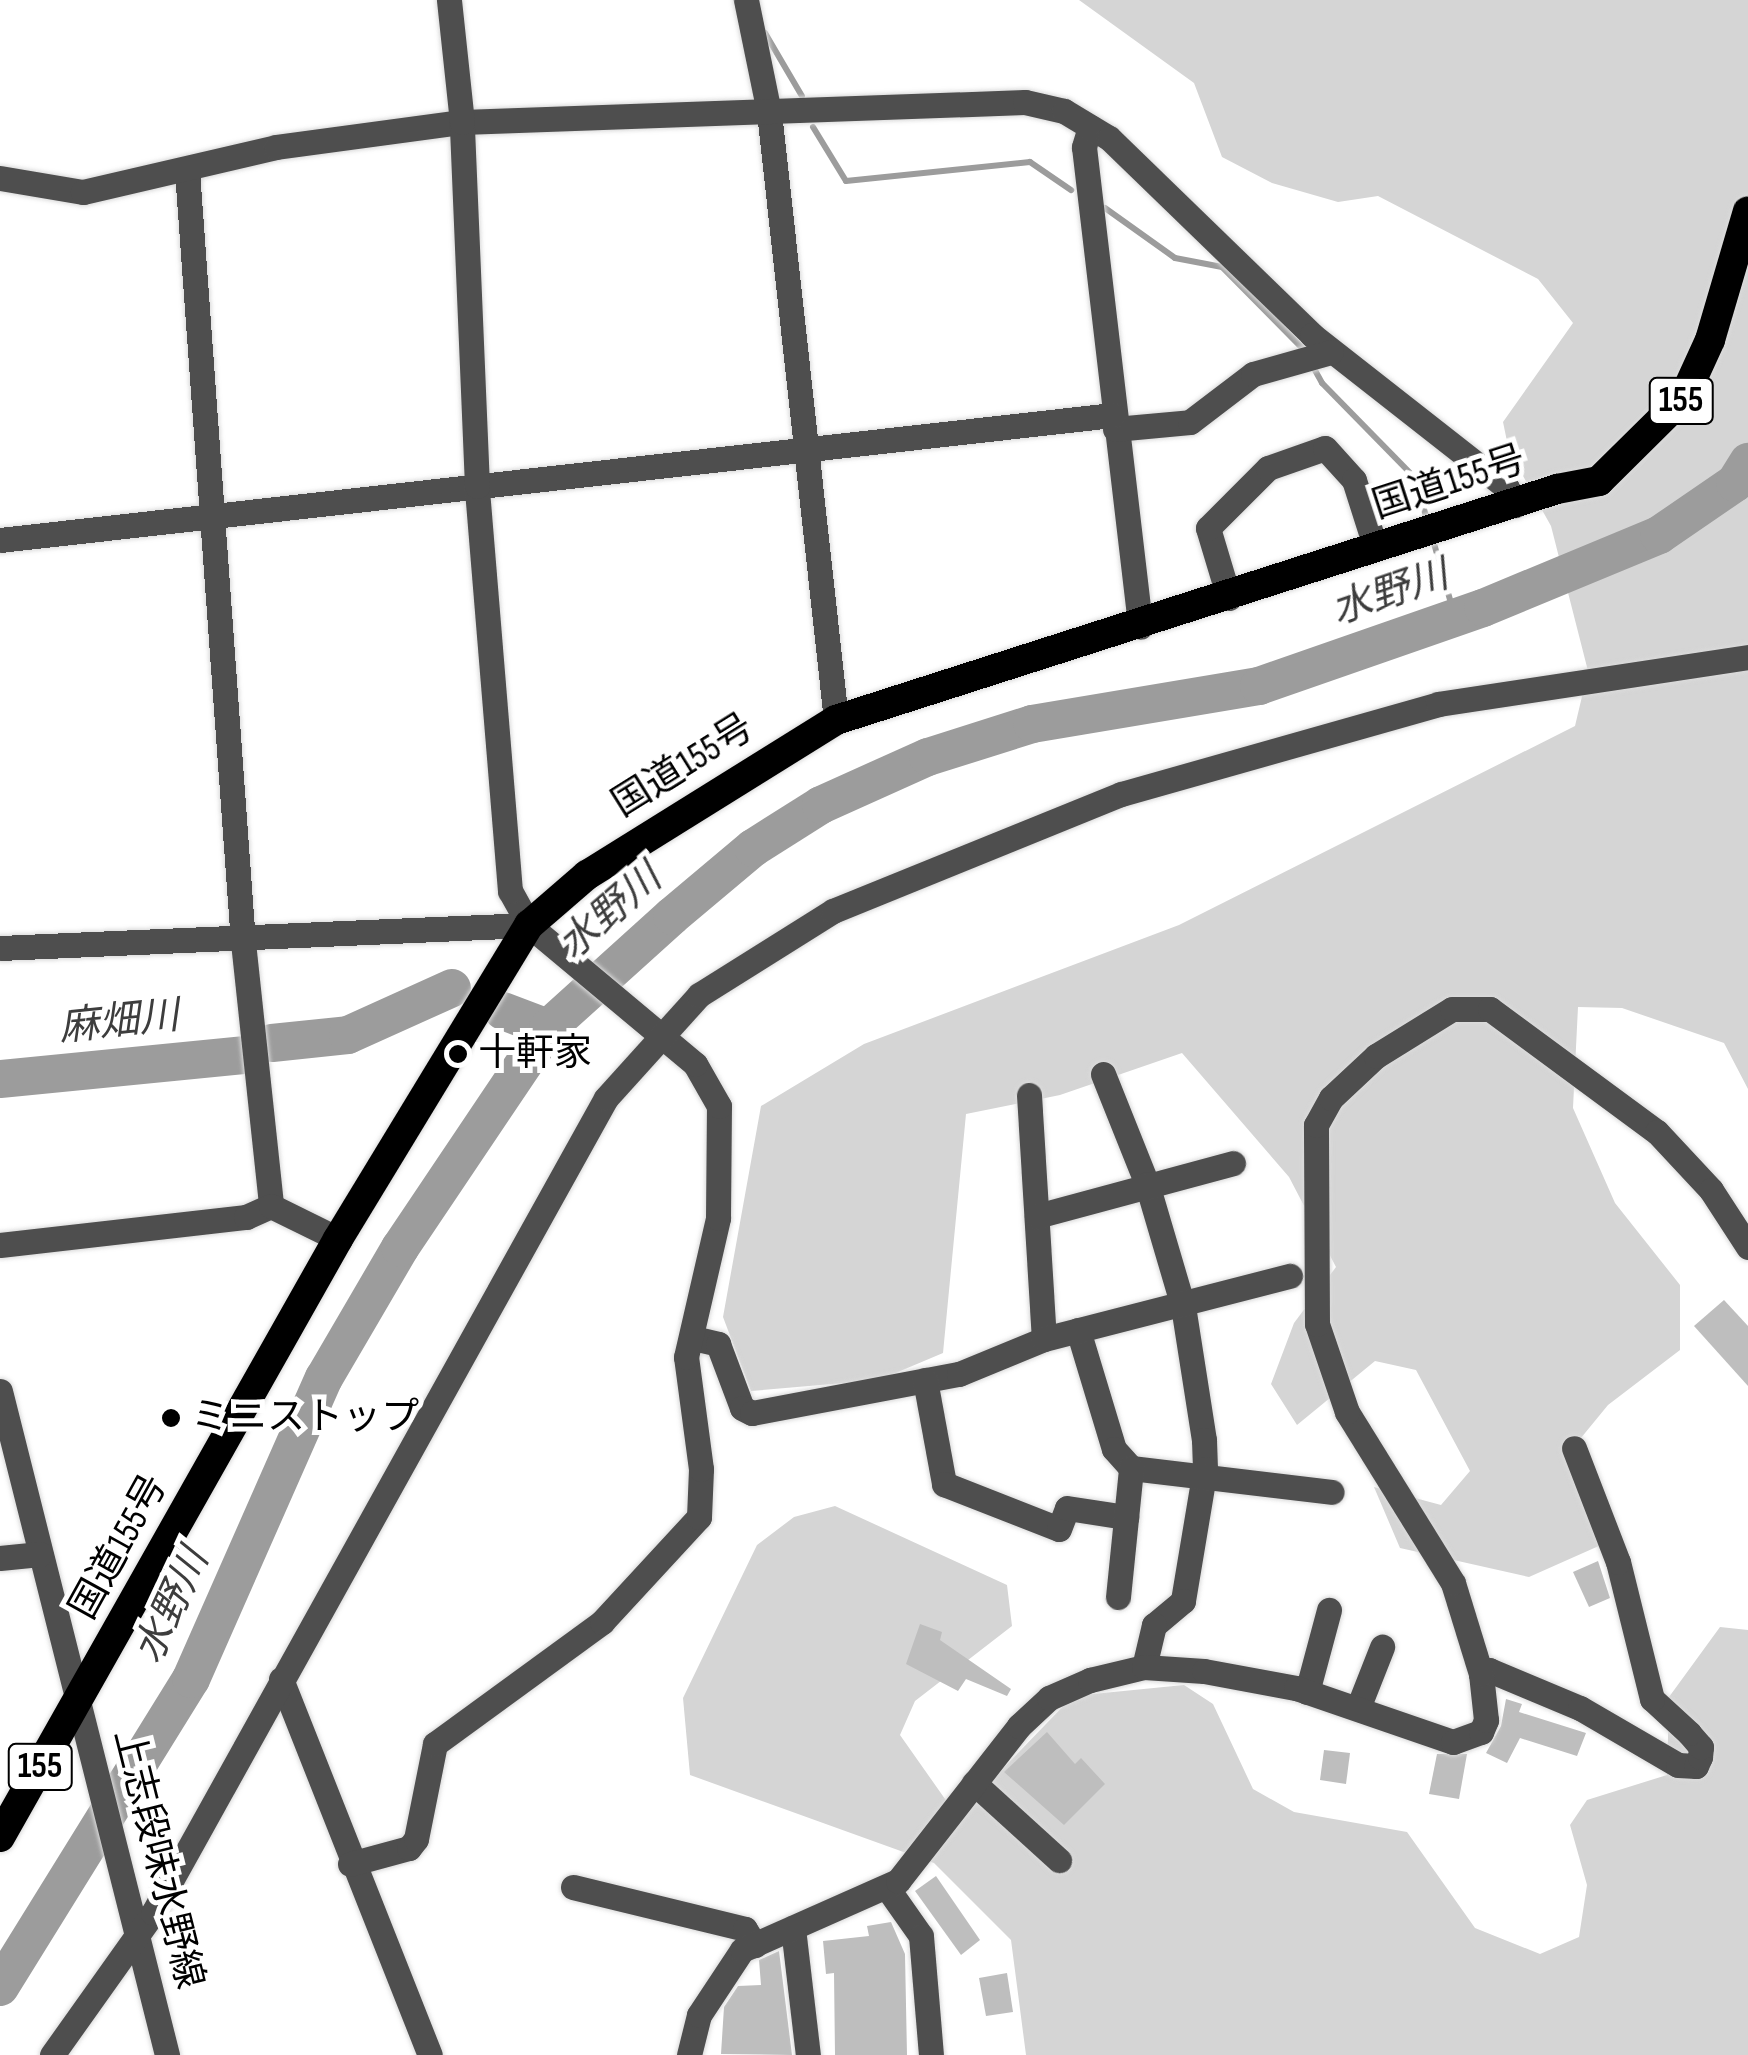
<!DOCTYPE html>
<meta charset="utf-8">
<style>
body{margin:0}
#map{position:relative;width:1748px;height:2055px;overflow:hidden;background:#fff;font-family:"Sofia Sans Condensed","Noto Sans JP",sans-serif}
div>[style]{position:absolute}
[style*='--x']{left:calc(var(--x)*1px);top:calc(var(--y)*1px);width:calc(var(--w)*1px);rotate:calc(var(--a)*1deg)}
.green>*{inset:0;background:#d5d5d5}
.stream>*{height:6px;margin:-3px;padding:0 3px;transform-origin:3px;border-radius:3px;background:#9c9c9c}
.river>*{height:38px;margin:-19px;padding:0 19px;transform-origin:19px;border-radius:19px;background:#9c9c9c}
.building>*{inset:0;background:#bebebe}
.roads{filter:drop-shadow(0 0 2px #dbdbdb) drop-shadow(0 0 2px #dbdbdb)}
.minor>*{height:25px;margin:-12.5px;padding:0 12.5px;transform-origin:12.5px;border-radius:12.5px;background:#4e4e4e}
.highway>*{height:30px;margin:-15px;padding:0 15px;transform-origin:15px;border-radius:15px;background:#000}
.dots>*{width:28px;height:28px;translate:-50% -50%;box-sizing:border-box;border:5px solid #fff;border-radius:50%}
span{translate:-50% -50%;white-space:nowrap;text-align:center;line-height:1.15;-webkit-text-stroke:10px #fff;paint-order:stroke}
.shield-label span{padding:2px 8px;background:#fff;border:2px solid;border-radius:8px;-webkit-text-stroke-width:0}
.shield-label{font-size:35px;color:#000;font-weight:700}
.street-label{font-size:38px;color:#000}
.poi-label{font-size:38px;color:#000}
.left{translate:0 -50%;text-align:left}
.water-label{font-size:40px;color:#3d3d3d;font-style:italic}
</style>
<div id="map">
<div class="green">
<i style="clip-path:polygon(1079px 0,1748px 0,1748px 1089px,1724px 1043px,1622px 1008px,1578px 1007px,1573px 1108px,1615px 1203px,1680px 1285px,1680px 1350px,1608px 1405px,1576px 1444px,1619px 1537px,1529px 1577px,1400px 1548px,1374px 1487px,1441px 1505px,1470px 1471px,1416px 1370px,1375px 1361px,1297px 1425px,1271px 1384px,1294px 1323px,1336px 1267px,1289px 1177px,1182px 1053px,1060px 1095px,966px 1114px,943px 1353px,879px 1380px,751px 1391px,723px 1317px,761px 1106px,864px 1044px,1179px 925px,1575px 726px,1588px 671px,1551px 526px,1509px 451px,1503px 422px,1573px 323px,1538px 279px,1378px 196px,1338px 202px,1272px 183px,1222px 157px,1194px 83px)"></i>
<i style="clip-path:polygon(835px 1506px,1007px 1585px,1012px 1626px,915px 1701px,900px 1735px,957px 1816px,1073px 1696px,1184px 1685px,1213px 1704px,1253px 1789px,1294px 1812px,1407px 1832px,1475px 1928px,1540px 1954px,1579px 1937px,1587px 1885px,1570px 1825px,1587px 1800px,1667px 1775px,1669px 1697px,1720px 1627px,1748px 1630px,1748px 2055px,1026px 2055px,1011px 1940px,934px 1863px,690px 1775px,683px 1698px,757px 1545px,794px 1517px)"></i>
</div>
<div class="stream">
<i style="--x:765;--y:33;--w:73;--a:59.6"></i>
<i style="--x:813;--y:127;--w:63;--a:58.6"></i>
<i style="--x:846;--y:181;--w:185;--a:-5.9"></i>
<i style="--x:1030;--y:162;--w:50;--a:34.3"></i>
<i style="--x:1105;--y:208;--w:86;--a:35.5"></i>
<i style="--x:1175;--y:258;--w:48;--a:10.8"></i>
<i style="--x:1222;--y:267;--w:120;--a:45.3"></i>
<i style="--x:1311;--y:363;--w:23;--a:61"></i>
<i style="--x:1322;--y:383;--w:133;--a:45.6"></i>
<i style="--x:1415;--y:478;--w:47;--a:73.9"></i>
<i style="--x:1433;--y:540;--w:80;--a:74.1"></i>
</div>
<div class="river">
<i style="--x:503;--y:1011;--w:48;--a:20.7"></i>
<i style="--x:272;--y:1043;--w:76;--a:-6"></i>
<i style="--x:348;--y:1035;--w:114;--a:-24.3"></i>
<i style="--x:0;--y:1079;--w:247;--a:-5.6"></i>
<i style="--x:0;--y:1987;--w:362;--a:-58.2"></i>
<i style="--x:191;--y:1679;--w:329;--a:-66.2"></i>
<i style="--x:324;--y:1378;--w:151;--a:-59.7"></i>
<i style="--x:400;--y:1248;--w:265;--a:-56.1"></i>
<i style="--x:548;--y:1028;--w:167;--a:-42.1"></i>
<i style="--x:672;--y:916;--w:106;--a:-40"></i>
<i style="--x:753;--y:848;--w:80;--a:-32.3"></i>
<i style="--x:821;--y:805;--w:117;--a:-24.2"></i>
<i style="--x:928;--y:757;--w:109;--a:-17.6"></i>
<i style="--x:1032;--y:724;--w:230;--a:-9.5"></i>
<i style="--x:1259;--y:686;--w:237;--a:-19.2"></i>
<i style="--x:1483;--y:608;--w:191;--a:-22.5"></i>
<i style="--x:1659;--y:535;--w:92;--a:-34.4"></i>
<i style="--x:1735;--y:483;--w:25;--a:-58"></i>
</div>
<div class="building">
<i style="clip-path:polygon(1724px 1300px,1748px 1326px,1748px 1386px,1694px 1326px)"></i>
<i style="clip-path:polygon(1598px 1561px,1610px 1598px,1589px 1607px,1573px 1572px)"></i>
<i style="clip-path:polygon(920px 1624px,942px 1632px,940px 1640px,1011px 1689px,1007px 1696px,966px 1679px,958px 1691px,906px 1664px)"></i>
<i style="clip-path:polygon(1506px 1699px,1522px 1704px,1519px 1712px,1586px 1733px,1577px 1756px,1520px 1738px,1507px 1763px,1486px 1753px,1501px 1726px)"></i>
<i style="clip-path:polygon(1047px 1732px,1075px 1764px,1081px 1758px,1105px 1784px,1064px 1825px,1004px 1772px)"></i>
<i style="clip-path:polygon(1324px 1750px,1350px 1753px,1346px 1784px,1320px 1780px)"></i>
<i style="clip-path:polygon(1437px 1754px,1467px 1754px,1459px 1799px,1429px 1794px)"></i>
<i style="clip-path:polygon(936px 1876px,980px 1940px,961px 1955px,915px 1891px)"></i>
<i style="clip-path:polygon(891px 1922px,905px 1954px,907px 2055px,835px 2055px,834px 1973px,826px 1974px,823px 1941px,869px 1936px,867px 1926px)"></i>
<i style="clip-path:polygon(779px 1951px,792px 2055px,721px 2054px,724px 2007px,738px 1986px,761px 1985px,759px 1960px)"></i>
<i style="clip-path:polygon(1007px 1973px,1013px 2012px,986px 2016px,979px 1978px)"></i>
</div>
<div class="roads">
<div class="minor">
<i style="--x:746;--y:0;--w:114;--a:78.4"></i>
<i style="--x:769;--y:112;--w:612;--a:83.71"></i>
<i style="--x:1090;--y:127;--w:21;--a:107"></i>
<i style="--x:1084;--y:147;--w:483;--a:83.3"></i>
<i style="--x:187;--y:171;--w:773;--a:85.85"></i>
<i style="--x:243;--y:942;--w:265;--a:83.9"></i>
<i style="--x:0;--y:178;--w:84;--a:9.6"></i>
<i style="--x:83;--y:192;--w:198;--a:-13.1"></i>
<i style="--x:276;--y:147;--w:188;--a:-7.7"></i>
<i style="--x:462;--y:122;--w:563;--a:-2.03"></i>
<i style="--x:1025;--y:102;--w:40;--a:13"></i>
<i style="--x:1064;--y:111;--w:52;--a:31"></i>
<i style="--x:1109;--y:138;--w:283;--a:44.1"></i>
<i style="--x:1312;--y:335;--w:248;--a:38.1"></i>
<i style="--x:1507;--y:488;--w:19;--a:65"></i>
<i style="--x:1115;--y:429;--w:75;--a:-5.3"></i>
<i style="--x:1190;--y:422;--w:79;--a:-37.3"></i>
<i style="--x:1253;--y:374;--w:81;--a:-15.8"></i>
<i style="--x:0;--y:540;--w:1120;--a:-6.41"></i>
<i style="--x:1229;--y:598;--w:73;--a:-106.7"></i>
<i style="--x:1208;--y:528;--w:85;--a:-45"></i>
<i style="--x:1268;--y:468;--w:60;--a:-19.3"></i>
<i style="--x:1325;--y:448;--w:43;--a:47.8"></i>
<i style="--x:1354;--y:480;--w:72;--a:72.3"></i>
<i style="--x:0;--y:948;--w:529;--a:-2.49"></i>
<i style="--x:1103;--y:1074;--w:118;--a:68.2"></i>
<i style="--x:1147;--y:1184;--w:127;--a:73.6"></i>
<i style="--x:1183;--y:1306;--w:136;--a:81.1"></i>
<i style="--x:1204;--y:1440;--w:29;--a:88"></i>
<i style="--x:1205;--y:1469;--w:134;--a:99.5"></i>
<i style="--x:1183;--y:1601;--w:38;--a:140"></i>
<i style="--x:1154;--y:1625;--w:43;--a:103.4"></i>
<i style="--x:1029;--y:1095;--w:244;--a:86.5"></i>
<i style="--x:1037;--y:1216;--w:203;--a:-15.1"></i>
<i style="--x:0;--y:1245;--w:248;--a:-6.5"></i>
<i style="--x:246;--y:1217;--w:27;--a:-24"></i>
<i style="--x:271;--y:1206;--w:75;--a:26.2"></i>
<i style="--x:1078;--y:1330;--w:124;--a:73.2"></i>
<i style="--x:1114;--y:1449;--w:25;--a:48"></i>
<i style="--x:1131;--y:1468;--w:202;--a:6.8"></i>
<i style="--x:693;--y:1338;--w:26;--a:13"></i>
<i style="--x:718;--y:1344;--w:68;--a:69.4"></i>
<i style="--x:742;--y:1408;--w:11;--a:27"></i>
<i style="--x:752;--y:1413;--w:211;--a:-10.7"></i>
<i style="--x:959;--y:1374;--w:92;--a:-22.4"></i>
<i style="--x:1044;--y:1339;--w:254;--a:-14.4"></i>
<i style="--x:925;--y:1380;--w:106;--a:79.6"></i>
<i style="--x:944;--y:1484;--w:123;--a:21.4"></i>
<i style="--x:1059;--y:1529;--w:22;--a:-69"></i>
<i style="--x:1067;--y:1508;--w:60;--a:8.7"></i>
<i style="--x:0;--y:1391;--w:685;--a:75.88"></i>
<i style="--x:0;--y:1558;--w:40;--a:-5.7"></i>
<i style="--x:1118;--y:1597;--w:130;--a:-84.2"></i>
<i style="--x:1481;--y:1674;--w:9;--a:-27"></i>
<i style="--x:1489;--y:1670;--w:99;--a:22.7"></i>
<i style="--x:1580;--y:1708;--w:113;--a:30.2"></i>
<i style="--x:1678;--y:1765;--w:18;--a:3"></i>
<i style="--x:1696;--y:1766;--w:10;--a:-66"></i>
<i style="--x:1700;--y:1757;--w:10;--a:-84"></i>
<i style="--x:1701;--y:1747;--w:18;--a:-131"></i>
<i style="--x:1689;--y:1733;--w:50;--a:-137.4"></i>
<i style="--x:1652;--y:1699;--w:141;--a:-103.9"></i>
<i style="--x:1618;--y:1562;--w:122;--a:-111.1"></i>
<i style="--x:281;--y:1679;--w:404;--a:68.4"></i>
<i style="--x:1307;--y:1692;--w:85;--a:-75"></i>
<i style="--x:1358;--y:1708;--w:66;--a:-68.5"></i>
<i style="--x:974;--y:1783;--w:115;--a:42.2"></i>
<i style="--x:350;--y:1864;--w:61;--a:-15.2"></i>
<i style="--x:409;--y:1848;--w:11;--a:-52"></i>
<i style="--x:416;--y:1839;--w:97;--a:-78.7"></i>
<i style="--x:435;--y:1744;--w:207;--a:-36.1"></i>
<i style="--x:602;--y:1622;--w:143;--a:-47.3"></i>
<i style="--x:699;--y:1517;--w:48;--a:-87.6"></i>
<i style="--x:701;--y:1469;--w:113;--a:-97.6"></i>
<i style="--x:686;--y:1357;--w:143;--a:-77"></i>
<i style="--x:718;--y:1218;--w:112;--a:-89.5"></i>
<i style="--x:719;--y:1106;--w:48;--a:-119.7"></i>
<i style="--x:695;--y:1064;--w:217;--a:-140.1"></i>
<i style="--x:529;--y:925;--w:39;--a:-119"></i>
<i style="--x:510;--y:891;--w:406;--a:-94.7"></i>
<i style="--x:477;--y:486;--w:364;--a:-92.4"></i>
<i style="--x:462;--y:122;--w:123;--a:-96.1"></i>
<i style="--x:573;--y:1887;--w:177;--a:13.7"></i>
<i style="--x:745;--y:1929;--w:19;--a:58"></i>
<i style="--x:888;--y:1889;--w:57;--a:54.9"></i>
<i style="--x:921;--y:1936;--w:119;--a:85.2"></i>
<i style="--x:793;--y:1928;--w:128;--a:83.3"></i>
<i style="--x:52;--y:2055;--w:174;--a:-54.6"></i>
<i style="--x:153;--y:1913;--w:932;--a:-60.93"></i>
<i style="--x:606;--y:1098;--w:139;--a:-47.9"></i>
<i style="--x:699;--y:995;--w:158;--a:-32.1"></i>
<i style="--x:833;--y:911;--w:311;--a:-22.1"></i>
<i style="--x:1121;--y:794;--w:330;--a:-15.8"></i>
<i style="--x:1438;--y:704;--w:314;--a:-8.6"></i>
<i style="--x:689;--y:2055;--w:41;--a:-76"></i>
<i style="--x:699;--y:2015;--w:78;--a:-56.5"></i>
<i style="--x:742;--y:1950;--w:171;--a:-23.9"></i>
<i style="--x:898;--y:1881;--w:197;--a:-52"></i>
<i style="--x:1019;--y:1726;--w:41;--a:-43"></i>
<i style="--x:1049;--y:1698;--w:45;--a:-23.7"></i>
<i style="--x:1090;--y:1680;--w:56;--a:-13.5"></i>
<i style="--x:1144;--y:1667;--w:60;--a:3.8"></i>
<i style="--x:1204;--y:1671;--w:94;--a:10.5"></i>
<i style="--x:1296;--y:1688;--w:166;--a:19"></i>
<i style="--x:1453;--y:1742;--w:30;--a:-20"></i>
<i style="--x:1481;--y:1732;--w:13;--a:-67"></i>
<i style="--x:1486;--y:1720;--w:46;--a:-96.2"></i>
<i style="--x:1481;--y:1674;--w:95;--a:-107.1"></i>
<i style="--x:1453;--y:1583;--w:201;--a:-121.8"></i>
<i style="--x:1347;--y:1412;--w:93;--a:-108.8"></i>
<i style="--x:1317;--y:1324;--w:199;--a:-90.3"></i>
<i style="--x:1316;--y:1125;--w:31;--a:-61"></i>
<i style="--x:1331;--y:1098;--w:62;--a:-43"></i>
<i style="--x:1376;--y:1056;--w:89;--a:-31.7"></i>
<i style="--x:1452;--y:1009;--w:38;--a:0"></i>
<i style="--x:1490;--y:1009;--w:207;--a:36.4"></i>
<i style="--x:1657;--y:1132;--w:79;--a:47"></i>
<i style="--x:1711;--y:1190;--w:68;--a:57"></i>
</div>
<div class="highway">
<i style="--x:0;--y:1837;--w:687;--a:-60.52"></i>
<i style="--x:338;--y:1239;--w:368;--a:-58.7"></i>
<i style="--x:529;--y:925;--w:77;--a:-40.8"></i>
<i style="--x:587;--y:875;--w:293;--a:-31.9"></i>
<i style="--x:836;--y:720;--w:757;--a:-17.76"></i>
<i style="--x:1557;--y:489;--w:43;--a:-10.8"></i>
<i style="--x:1599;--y:481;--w:120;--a:-44.7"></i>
<i style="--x:1684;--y:397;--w:63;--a:-65.5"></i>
<i style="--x:1710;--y:340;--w:134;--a:-73.6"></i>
</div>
</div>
<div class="dots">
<i style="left:458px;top:1054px;background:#000"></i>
<i style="left:171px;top:1418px;background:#000"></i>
</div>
<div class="shield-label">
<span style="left:1681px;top:401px">155</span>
<span style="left:40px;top:1767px">155</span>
</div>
<div class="street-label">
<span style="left:1449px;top:483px;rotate:-18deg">国道155号</span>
<span style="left:683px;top:766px;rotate:-32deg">国道155号</span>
<span style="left:119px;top:1547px;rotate:-61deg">国道155号</span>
<span style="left:158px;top:1859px;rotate:76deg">上志段味水野線</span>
</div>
<div class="poi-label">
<span class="left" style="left:478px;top:1054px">十軒家</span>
<span class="left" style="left:191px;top:1418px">ミニストップ</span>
</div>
<div class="water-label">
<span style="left:1390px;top:593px;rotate:-19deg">水野川</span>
<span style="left:610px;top:912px;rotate:-41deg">水野川</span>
<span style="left:119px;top:1022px;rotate:-6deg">麻畑川</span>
<span style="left:172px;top:1606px;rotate:-65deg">水野川</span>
</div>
</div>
